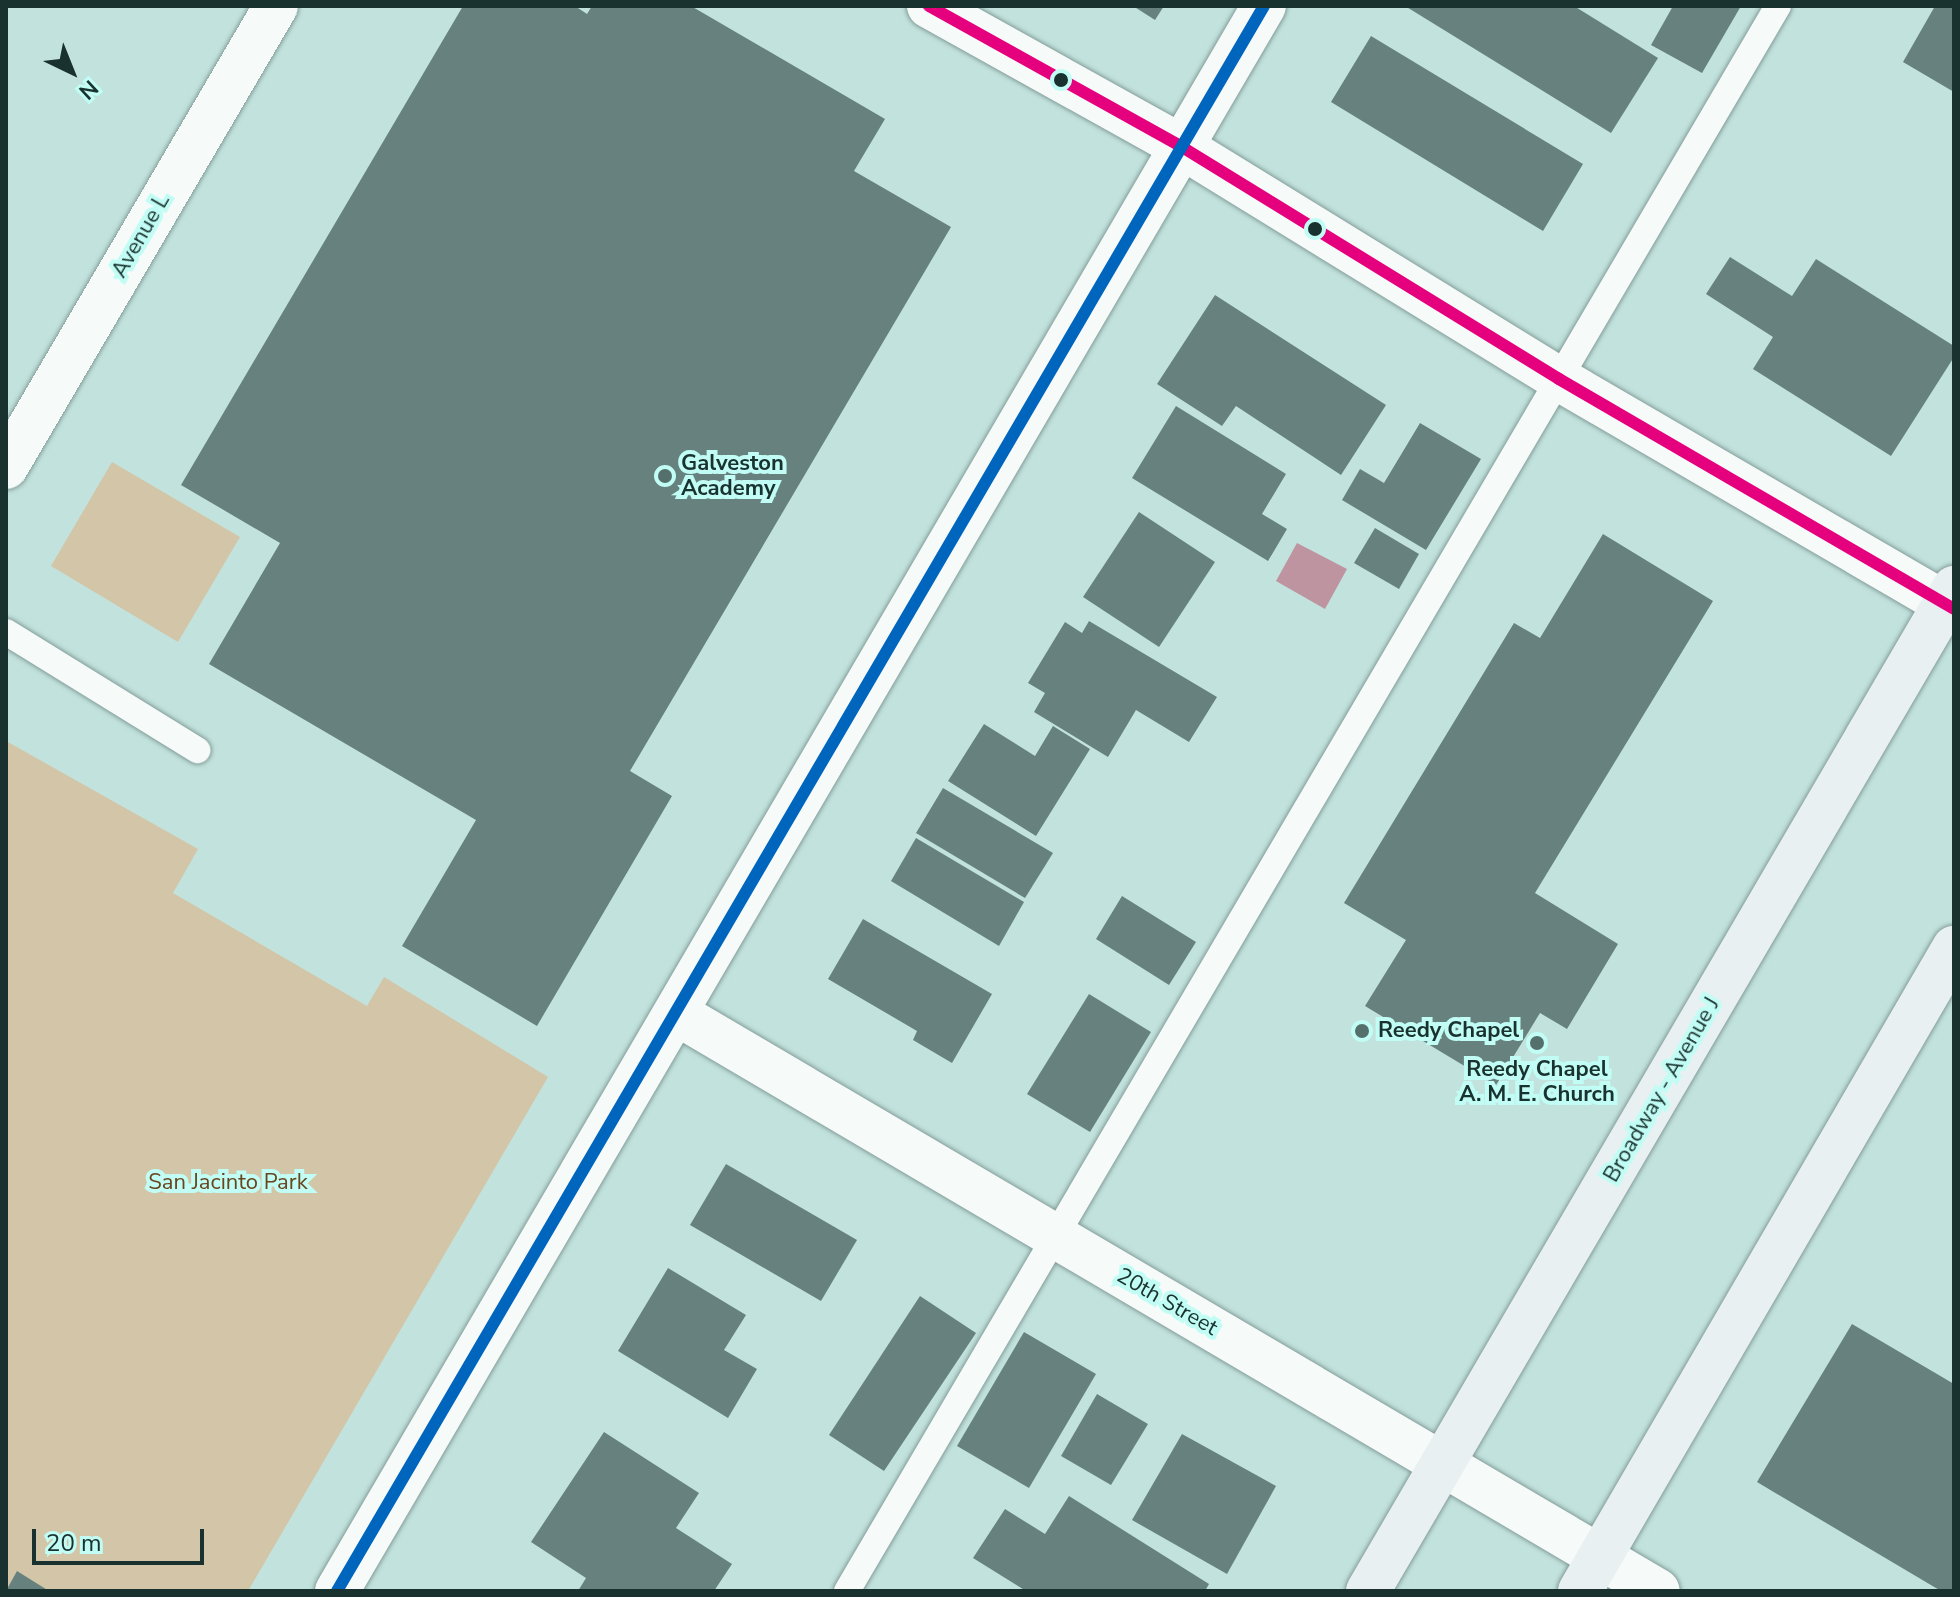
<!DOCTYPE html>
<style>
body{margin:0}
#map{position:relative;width:1960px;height:1597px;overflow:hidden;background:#c2e2dd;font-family:"Nunito Sans",sans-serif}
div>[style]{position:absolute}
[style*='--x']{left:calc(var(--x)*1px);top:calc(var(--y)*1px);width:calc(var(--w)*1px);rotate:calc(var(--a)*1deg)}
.green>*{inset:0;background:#d3c5a7}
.water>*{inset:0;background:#bd949f}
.building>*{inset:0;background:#67827e}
.roads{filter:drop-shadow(0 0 2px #849d99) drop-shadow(0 0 2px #849d99)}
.service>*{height:26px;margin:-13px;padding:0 13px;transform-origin:13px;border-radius:13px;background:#f6fbfa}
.minor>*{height:44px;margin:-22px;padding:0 22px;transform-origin:22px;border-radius:22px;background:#f6fbfa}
.secondary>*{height:44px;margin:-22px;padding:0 22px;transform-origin:22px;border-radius:22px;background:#f6fbfa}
.primary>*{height:44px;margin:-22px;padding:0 22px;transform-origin:22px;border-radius:22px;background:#e9f0f2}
.bus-1>*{height:12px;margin:-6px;padding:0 6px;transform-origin:6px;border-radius:6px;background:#e5007d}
.bus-2>*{height:12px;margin:-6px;padding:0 6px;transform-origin:6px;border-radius:6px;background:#0065bd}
.dots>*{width:22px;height:22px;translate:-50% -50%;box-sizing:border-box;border:4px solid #c1fdf4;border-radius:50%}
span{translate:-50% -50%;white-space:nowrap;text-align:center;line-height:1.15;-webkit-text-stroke:8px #c1fdf4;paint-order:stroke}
.street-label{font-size:22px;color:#1a322f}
.poi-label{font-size:22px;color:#1a322f;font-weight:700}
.left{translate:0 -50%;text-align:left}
.park-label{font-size:22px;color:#69451e}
.frame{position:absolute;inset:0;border:8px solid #1a322f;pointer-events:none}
.north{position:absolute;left:32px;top:32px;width:80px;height:80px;-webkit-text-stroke:6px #c1fdf4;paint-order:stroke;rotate:137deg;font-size:22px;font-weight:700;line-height:32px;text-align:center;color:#1a322f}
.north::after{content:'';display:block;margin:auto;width:28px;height:36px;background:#1a322f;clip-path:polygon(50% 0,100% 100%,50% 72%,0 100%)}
.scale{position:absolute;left:32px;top:1529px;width:172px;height:36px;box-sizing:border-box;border:4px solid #1a322f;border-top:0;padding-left:10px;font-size:24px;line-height:28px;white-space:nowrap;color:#1a322f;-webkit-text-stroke:6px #c1fdf4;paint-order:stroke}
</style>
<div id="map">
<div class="green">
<i style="clip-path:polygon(112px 462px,240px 537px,178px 642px,51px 566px)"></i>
<i style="clip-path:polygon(6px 741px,198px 849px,173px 893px,367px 1006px,384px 977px,548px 1077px,248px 1591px,6px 1591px)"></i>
</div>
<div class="water">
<i style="clip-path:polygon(1297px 543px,1347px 569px,1325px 609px,1276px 581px)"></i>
</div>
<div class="building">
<i style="clip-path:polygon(463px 6px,575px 6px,587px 14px,592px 6px,691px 6px,885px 119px,854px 171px,951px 227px,630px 771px,672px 796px,537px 1026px,402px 946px,476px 820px,209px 664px,280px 543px,181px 485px)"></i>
<i style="clip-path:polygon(1133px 6px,1164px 6px,1155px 20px)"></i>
<i style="clip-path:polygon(1405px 6px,1574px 6px,1658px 58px,1611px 133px)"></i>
<i style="clip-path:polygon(1673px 6px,1741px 6px,1702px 73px,1651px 45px)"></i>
<i style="clip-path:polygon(1935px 6px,1954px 6px,1954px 92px,1903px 62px)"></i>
<i style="clip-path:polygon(1371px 36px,1583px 164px,1543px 231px,1331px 102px)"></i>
<i style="clip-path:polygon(1730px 257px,1792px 296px,1816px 259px,1954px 346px,1954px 357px,1891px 456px,1753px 369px,1773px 337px,1706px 294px)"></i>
<i style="clip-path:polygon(1215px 295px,1386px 405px,1341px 475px,1236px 406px,1222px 426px,1157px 384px)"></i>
<i style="clip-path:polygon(1176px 406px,1286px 474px,1262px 514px,1287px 529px,1268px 561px,1132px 478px)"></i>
<i style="clip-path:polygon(1420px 423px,1481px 459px,1426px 550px,1342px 500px,1360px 469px,1384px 483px)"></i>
<i style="clip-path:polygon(1139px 512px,1215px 562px,1159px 647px,1083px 597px)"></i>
<i style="clip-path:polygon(1375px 528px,1419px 554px,1399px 589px,1354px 563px)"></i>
<i style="clip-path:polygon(1603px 534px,1713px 601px,1535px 893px,1618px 944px,1567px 1029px,1540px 1013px,1496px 1085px,1365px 1006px,1406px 940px,1344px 903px,1514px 623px,1540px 638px)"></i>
<i style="clip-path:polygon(1089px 621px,1217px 697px,1189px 742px,1136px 710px,1108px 757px,1034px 712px,1045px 693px,1028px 683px,1065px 622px,1082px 633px)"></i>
<i style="clip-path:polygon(984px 724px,1035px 756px,1053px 726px,1090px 749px,1036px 836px,948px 781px)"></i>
<i style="clip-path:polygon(943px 788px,1053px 853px,1025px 898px,916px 833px)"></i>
<i style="clip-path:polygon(916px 838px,1024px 902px,999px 946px,891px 881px)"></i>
<i style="clip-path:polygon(1122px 896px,1196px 942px,1169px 985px,1096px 939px)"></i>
<i style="clip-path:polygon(863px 919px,992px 994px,952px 1063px,913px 1040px,917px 1031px,828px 979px)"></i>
<i style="clip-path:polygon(1089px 994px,1151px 1032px,1090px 1132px,1027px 1094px)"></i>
<i style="clip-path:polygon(726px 1164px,857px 1240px,821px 1301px,690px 1225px)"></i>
<i style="clip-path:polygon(668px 1268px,746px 1315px,724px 1350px,757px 1369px,728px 1418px,618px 1351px)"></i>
<i style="clip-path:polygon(920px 1296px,976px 1333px,884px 1471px,829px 1435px)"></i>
<i style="clip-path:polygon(1852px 1324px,1954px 1384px,1954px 1591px,1941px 1591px,1757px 1482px)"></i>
<i style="clip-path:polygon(1024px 1332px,1096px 1374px,1029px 1488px,957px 1446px)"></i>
<i style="clip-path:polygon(1097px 1394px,1148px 1424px,1111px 1485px,1061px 1456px)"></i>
<i style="clip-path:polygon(604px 1432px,699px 1493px,676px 1528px,732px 1564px,714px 1591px,578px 1591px,586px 1578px,531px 1542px)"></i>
<i style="clip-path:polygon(1182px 1434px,1276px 1486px,1227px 1574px,1132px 1520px)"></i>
<i style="clip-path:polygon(1069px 1496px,1209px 1584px,1205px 1591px,1026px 1591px,973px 1558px,1005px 1509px,1045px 1534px)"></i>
<i style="clip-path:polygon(17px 1571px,49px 1591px,6px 1591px)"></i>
</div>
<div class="roads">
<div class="service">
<i style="--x:6;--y:632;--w:225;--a:31.7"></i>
<i style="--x:847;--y:1591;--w:1838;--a:-59.57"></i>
</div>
<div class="minor">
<i style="--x:6;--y:467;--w:534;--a:-59.64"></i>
<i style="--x:676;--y:1013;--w:1139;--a:30.48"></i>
<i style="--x:337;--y:1591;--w:1836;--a:-59.68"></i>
</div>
<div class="secondary">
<i style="--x:929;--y:6;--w:290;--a:29.1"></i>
<i style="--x:1182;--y:147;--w:443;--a:31.6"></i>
<i style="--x:1559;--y:379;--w:457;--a:30.2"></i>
</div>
<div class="primary">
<i style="--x:1368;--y:1591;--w:1162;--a:-59.7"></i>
<i style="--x:1580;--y:1591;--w:744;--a:-59.82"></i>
</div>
</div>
<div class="bus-1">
<i style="--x:929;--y:6;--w:290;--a:29.1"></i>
<i style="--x:1182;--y:147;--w:443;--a:31.6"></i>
<i style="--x:1559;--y:379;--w:457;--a:30.2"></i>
</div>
<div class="bus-2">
<i style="--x:337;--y:1591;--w:1836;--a:-59.68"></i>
</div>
<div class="dots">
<i style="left:1061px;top:80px;background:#1a322f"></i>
<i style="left:1315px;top:229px;background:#1a322f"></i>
<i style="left:665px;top:476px;background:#55706c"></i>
<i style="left:1362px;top:1031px;background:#55706c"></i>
<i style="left:1537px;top:1043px;background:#55706c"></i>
</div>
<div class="street-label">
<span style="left:141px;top:236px;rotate:-60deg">Avenue L</span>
<span style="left:1662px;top:1090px;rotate:-60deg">Broadway - Avenue J</span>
<span style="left:1167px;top:1302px;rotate:30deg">20th Street</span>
</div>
<div class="poi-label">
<span class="left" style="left:681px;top:476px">Galveston<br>Academy</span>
<span class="left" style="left:1378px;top:1031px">Reedy Chapel</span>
<span style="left:1537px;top:1082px">Reedy Chapel<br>A. M. E. Church</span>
</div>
<div class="park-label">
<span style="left:228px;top:1183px">San Jacinto Park</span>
</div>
<div class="frame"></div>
<div class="north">N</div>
<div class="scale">20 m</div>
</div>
